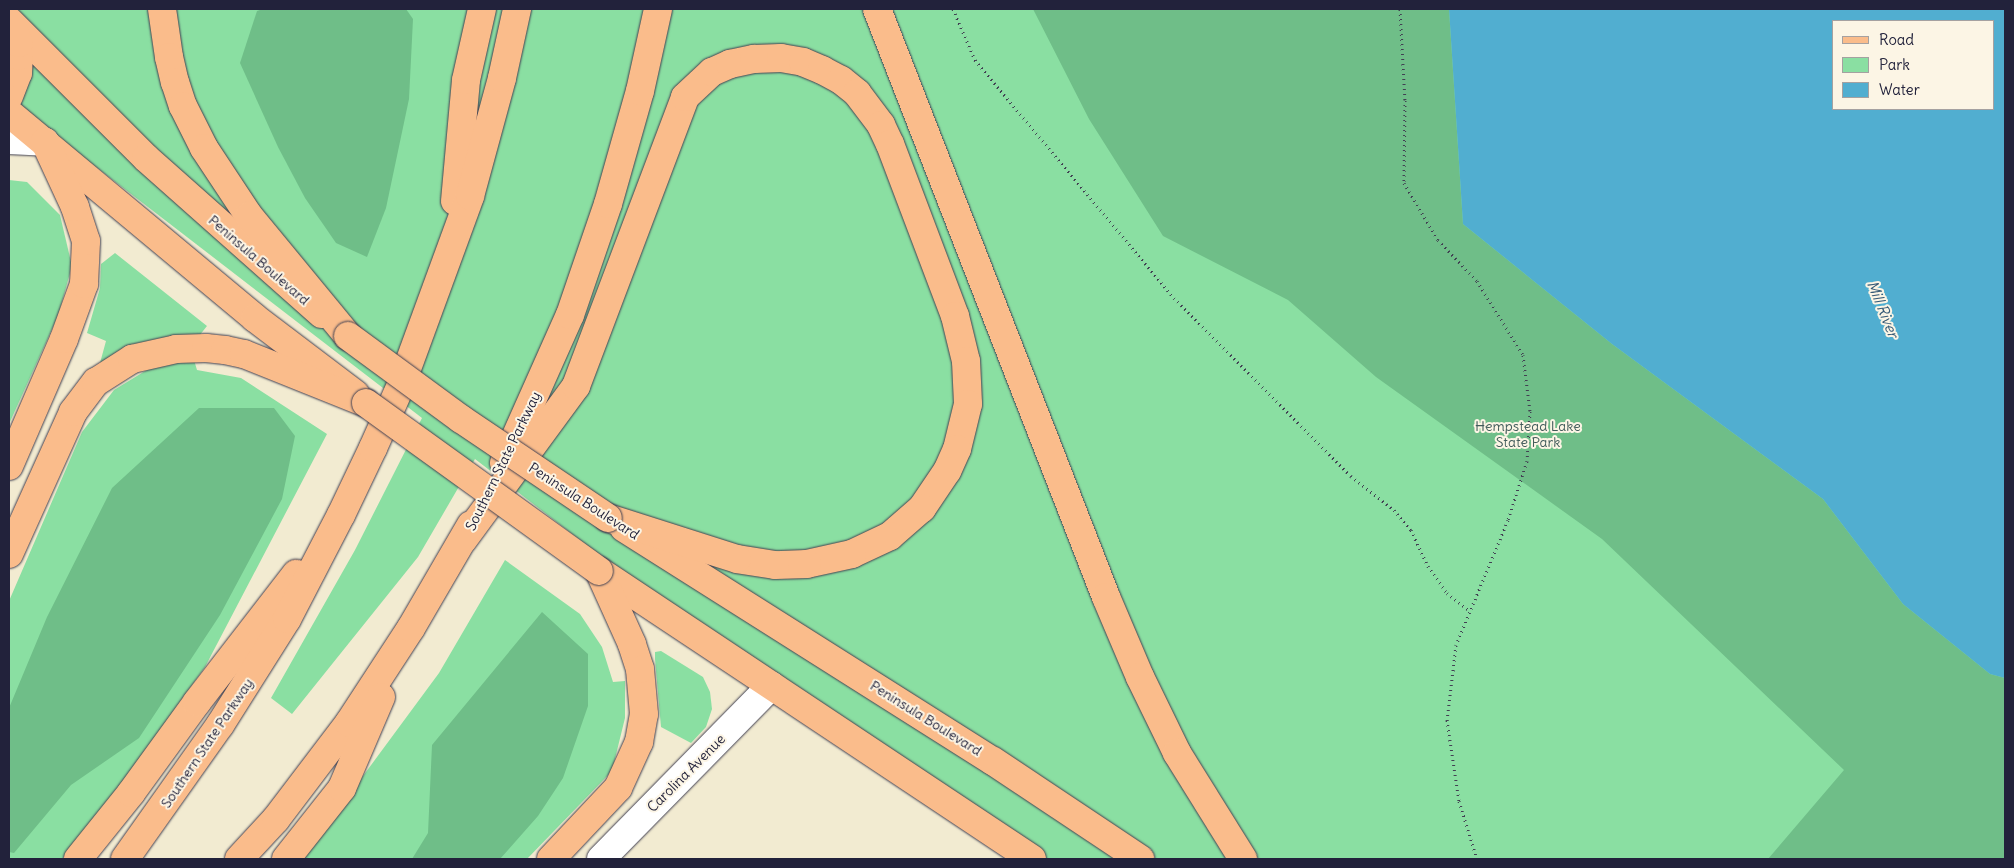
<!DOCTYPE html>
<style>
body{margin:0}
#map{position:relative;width:2014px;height:868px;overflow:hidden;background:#f2ebd1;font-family:Delius,sans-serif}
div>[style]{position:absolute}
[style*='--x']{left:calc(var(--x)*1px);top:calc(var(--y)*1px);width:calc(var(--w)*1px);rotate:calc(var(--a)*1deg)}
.green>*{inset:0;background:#8adfa2}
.forest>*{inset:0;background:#6fbe88}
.water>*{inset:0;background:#51aed0}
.path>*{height:3px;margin-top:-1.5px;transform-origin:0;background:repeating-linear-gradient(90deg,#414052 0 1px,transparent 0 5px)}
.roads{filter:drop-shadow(0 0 1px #414052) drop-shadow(0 0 1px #414052)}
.minor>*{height:28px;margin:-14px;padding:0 14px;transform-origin:14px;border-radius:14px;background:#fff}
.tertiary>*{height:28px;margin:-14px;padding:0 14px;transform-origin:14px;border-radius:14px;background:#fff}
.primary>*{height:28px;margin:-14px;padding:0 14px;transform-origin:14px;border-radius:14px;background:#fabc8b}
.motorway>*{height:28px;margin:-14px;padding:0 14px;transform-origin:14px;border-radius:14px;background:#fabc8b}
.bridges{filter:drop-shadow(0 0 1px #414052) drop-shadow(0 0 1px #414052)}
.primary-bridge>*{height:28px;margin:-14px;padding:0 14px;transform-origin:14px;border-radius:14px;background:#fabc8b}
span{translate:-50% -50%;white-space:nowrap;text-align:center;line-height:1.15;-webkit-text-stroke:4px #fcf5e5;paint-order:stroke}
.street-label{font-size:14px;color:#22223b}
.park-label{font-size:14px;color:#415b5a}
.water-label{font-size:15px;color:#355a77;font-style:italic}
.frame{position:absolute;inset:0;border:10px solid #22223b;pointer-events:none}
.legend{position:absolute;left:1832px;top:20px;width:162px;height:90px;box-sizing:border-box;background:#fcf5e5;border:1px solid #a5a1a1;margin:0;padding:6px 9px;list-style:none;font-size:15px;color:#22223b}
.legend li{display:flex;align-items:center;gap:10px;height:25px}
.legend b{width:25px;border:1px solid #a5a1a1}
</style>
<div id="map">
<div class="green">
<i style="clip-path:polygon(evenodd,9px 9px,2005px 9px,2005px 859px,1038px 859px,615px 567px,475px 459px,418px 557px,292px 714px,271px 698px,355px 550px,422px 418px,9px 100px,9px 9px,1833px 21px,1993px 21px,1993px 109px,1833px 109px,1833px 21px)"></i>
<i style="clip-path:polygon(9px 180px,27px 182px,60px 215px,72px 266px,58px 316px,9px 424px)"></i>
<i style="clip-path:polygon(115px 253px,207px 326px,199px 336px,168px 338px,126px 346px,100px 363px,106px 341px,87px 333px,100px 288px,101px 264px)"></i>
<i style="clip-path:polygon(194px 360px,197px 370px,241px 378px,327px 434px,205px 667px,111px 798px,62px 859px,9px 859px,9px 601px,82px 432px,114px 390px,155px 365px)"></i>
<i style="clip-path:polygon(505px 560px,580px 614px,602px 647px,613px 682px,625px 681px,625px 718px,612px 771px,527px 859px,298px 859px,318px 837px,439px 673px)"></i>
<i style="clip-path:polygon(661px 651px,703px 677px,710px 692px,712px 709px,706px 727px,691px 743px,661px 727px,655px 659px,655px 652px)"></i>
</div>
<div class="forest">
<i style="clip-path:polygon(263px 9px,406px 9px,413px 19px,409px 99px,386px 208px,367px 257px,336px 243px,305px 198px,278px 147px,240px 63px,257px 11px)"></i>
<i style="clip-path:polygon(1033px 9px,1449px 9px,1463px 224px,1612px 344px,1823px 499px,1903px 604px,1990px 674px,2005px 678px,2005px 859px,1768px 859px,1844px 770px,1602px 539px,1376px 377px,1288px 300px,1163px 236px,1089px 119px)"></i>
<i style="clip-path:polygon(199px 408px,274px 408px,295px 436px,282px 499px,220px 615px,139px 738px,71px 785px,14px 853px,9px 852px,9px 708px,47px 617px,112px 488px)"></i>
<i style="clip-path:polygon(542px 612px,588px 654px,588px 706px,563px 778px,538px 816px,500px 859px,412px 859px,428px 833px,432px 745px)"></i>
</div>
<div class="water">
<i style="clip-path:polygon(evenodd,1449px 9px,2005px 9px,2005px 678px,1990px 674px,1903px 604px,1823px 499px,1612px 344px,1463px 224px,1449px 9px,1833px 21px,1993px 21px,1993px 109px,1833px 109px,1833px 21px)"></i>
</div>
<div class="path">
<i style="--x:953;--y:9;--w:56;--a:66.7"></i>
<i style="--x:975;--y:60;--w:310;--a:50.1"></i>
<i style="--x:1174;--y:298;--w:251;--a:45.2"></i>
<i style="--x:1351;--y:476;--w:55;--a:38.3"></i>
<i style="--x:1394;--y:510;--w:26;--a:50"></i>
<i style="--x:1411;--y:530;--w:40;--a:65"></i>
<i style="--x:1428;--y:566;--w:33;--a:55"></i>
<i style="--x:1447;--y:593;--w:29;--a:38"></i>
<i style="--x:1400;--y:9;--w:91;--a:86.9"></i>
<i style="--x:1405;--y:100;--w:83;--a:90.7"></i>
<i style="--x:1404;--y:183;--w:66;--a:59.2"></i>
<i style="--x:1438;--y:240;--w:57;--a:46.4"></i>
<i style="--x:1477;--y:281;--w:87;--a:58.1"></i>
<i style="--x:1523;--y:355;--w:56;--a:82.9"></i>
<i style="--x:1530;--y:411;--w:50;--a:93.4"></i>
<i style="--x:1527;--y:461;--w:62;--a:107.9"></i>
<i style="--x:1508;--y:520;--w:135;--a:112.6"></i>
<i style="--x:1456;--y:645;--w:76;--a:96.8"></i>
<i style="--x:1447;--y:720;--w:82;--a:81.6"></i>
<i style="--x:1459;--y:801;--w:61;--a:72.8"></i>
</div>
<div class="roads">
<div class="minor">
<i style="--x:601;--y:859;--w:243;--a:-45.5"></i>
</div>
<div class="tertiary">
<i style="--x:9;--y:140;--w:36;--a:3"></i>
</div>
<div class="primary">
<i style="--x:9;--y:21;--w:194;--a:45"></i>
<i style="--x:146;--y:158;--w:235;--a:41.6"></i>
<i style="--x:9;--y:96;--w:25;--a:-69"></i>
<i style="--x:18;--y:73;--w:17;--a:-87"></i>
<i style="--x:19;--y:56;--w:13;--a:-90"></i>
<i style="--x:19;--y:43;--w:21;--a:-113"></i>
<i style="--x:9;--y:113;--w:320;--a:39.8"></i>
<i style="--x:255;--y:318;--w:126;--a:37.2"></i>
<i style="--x:624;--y:528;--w:436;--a:32.3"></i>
<i style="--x:993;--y:761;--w:177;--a:33.7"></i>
<i style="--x:599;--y:571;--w:520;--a:33.63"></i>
</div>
<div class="motorway">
<i style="--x:162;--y:9;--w:49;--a:81.7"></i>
<i style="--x:169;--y:57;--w:26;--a:77"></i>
<i style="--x:175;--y:82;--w:25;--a:72"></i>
<i style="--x:183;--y:106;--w:47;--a:63.4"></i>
<i style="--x:204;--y:148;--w:82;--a:56.5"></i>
<i style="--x:249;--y:216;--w:156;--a:50.5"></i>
<i style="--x:877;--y:9;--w:631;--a:68.72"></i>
<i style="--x:1106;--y:597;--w:87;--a:67"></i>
<i style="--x:1140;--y:677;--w:85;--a:64"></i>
<i style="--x:1177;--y:753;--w:125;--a:58.1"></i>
<i style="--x:455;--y:201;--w:121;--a:-84.8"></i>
<i style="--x:466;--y:80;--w:73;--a:-77.3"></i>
<i style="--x:504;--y:463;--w:162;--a:-66"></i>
<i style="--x:570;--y:315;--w:117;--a:-71.1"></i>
<i style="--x:608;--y:204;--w:117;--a:-74.2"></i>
<i style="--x:640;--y:91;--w:84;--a:-77.6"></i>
<i style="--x:9;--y:466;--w:138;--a:-66.6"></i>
<i style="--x:64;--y:339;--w:59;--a:-70"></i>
<i style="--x:84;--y:284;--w:43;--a:-87.3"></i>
<i style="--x:86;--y:241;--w:36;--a:-108"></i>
<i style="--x:75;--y:207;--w:72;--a:-114.8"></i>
<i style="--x:463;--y:540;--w:191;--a:-53.7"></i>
<i style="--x:576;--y:386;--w:309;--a:-69.3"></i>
<i style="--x:685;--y:97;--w:37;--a:-43"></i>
<i style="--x:712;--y:72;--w:20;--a:-24"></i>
<i style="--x:730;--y:64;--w:25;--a:-12"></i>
<i style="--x:754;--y:59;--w:27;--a:-2"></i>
<i style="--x:781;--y:58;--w:22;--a:10"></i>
<i style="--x:803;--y:62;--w:21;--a:23"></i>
<i style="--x:822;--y:70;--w:21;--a:28"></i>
<i style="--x:841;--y:80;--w:21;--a:39"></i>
<i style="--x:857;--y:93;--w:40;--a:53"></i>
<i style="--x:881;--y:125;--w:21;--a:65"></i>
<i style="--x:890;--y:144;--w:184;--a:69.3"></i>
<i style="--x:955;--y:316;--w:46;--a:76.3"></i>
<i style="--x:966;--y:361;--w:43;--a:87.3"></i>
<i style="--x:968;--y:404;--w:46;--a:103.7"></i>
<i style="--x:957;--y:449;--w:24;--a:114"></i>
<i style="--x:947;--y:471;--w:45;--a:124"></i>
<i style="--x:922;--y:508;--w:43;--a:138.8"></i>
<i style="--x:890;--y:536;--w:42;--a:154.7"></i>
<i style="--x:852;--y:554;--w:46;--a:167.5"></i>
<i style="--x:807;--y:564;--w:32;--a:178"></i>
<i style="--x:775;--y:565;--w:38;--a:-171"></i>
<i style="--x:737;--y:559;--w:135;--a:-162.4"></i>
<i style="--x:9;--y:554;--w:156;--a:-65.7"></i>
<i style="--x:73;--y:412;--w:38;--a:-53"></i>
<i style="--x:96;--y:382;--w:43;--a:-32.6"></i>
<i style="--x:132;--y:359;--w:45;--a:-12.8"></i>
<i style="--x:176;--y:349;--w:30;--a:-2"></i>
<i style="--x:206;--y:348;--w:19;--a:6"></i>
<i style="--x:225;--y:350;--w:19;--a:12"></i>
<i style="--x:244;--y:354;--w:131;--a:21.9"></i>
<i style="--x:78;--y:859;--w:85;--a:-51.2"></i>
<i style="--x:131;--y:793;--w:112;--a:-54"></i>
<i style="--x:197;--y:702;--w:162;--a:-52.3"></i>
<i style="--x:125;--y:859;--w:164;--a:-54.7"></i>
<i style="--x:220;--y:725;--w:125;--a:-57.7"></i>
<i style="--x:287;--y:619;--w:117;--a:-62.6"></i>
<i style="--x:341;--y:515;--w:74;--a:-64.5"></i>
<i style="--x:373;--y:448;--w:69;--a:-66"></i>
<i style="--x:401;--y:385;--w:201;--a:-69.9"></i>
<i style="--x:470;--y:196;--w:122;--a:-74.8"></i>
<i style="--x:502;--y:78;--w:71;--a:-77.7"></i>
<i style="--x:239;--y:859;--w:54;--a:-47.2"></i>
<i style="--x:276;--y:819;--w:121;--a:-52.8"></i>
<i style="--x:349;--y:723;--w:113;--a:-56.9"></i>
<i style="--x:411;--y:628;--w:119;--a:-59.8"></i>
<i style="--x:286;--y:859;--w:90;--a:-51.7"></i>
<i style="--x:342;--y:788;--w:99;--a:-66.8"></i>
<i style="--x:551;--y:859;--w:98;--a:-46.7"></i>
<i style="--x:618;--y:788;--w:51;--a:-65.5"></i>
<i style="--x:639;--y:742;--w:28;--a:-80"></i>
<i style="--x:644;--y:714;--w:45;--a:-95.1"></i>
<i style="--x:640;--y:669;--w:26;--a:-108"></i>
<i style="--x:632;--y:644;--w:80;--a:-114.3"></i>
</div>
</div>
<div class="bridges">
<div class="primary-bridge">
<i style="--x:348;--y:336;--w:140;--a:36.3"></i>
<i style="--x:461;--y:419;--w:177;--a:34"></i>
<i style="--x:366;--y:403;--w:287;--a:35.8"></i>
</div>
</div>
<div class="street-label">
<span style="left:259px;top:260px;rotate:41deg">Peninsula Boulevard</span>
<span style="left:503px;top:461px;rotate:-64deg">Southern State Parkway</span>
<span style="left:584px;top:501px;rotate:33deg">Peninsula Boulevard</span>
<span style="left:926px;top:718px;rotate:32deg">Peninsula Boulevard</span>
<span style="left:207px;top:743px;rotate:-56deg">Southern State Parkway</span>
<span style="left:686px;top:773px;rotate:-45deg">Carolina Avenue</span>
</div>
<div class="park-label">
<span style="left:1528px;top:434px">Hempstead Lake<br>State Park</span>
</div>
<div class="water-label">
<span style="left:1883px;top:309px;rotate:68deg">Mill River</span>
</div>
<div class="frame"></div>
<ul class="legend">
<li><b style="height:6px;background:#fabc8b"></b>Road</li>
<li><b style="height:14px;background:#8adfa2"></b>Park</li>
<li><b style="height:14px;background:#51aed0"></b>Water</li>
</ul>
</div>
